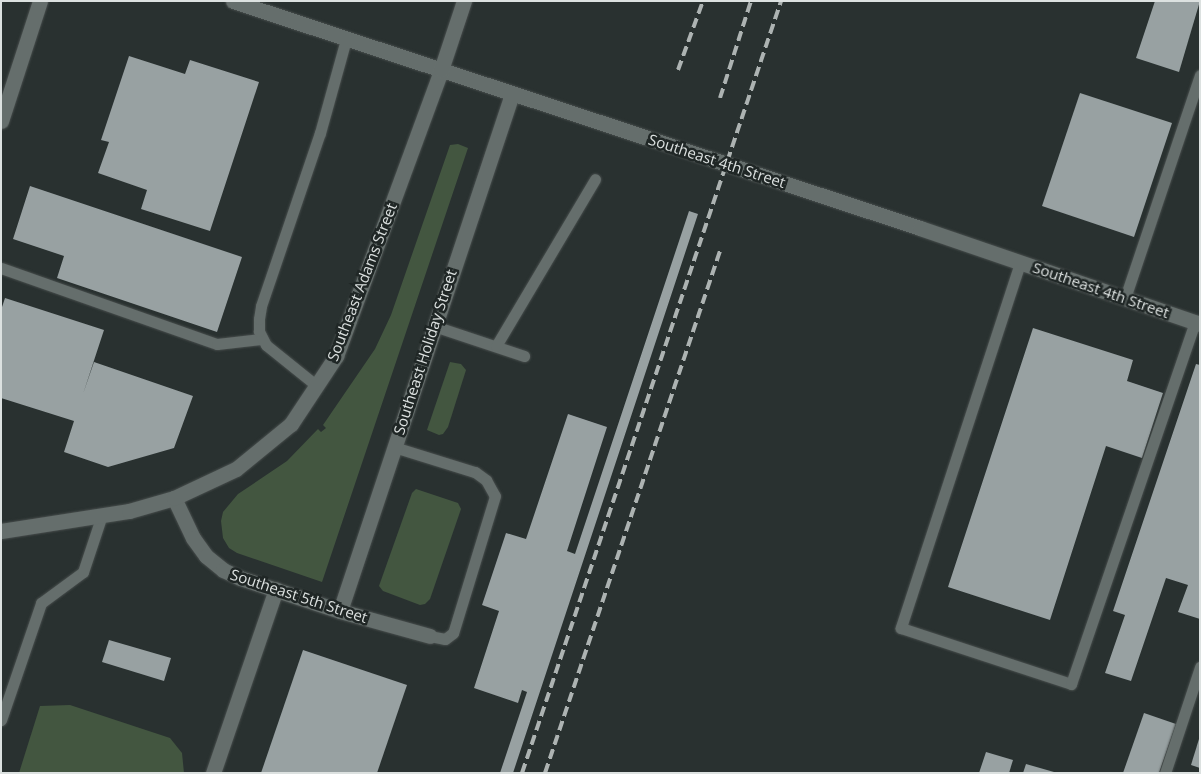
<!DOCTYPE html>
<style>
body{margin:0}
#map{position:relative;width:1201px;height:774px;overflow:hidden;background:#293130;font-family:"Open Sans",sans-serif}
div>[style]{position:absolute}
[style*='--x']{left:calc(var(--x)*1px);top:calc(var(--y)*1px);width:calc(var(--w)*1px);rotate:calc(var(--a)*1deg)}
.green>*{inset:0;background:#435640}
.building>*{inset:0;background:#98a1a2}
.roads{filter:drop-shadow(0 0 1px #474d4c) drop-shadow(0 0 1px #474d4c)}
.lane>*{height:11px;margin:-5.5px;padding:0 5.5px;transform-origin:5.5px;border-radius:5.5px;background:#656e6c}
.street>*{height:15px;margin:-7.5px;padding:0 7.5px;transform-origin:7.5px;border-radius:7.5px;background:#656e6c}
.secondary>*{height:15px;margin:-7.5px;padding:0 7.5px;transform-origin:7.5px;border-radius:7.5px;background:#656e6c}
.rail>*{height:4px;margin-top:-2px;transform-origin:0;background:repeating-linear-gradient(90deg,#adb3b2 0 10px,transparent 0 15px)}
span{translate:-50% -50%;white-space:nowrap;text-align:center;line-height:1.15;-webkit-text-stroke:5px #202726;paint-order:stroke}
.street-label{font-size:15px;color:#dce1e0}
.frame{position:absolute;inset:0;border:2px solid #dce1e0;pointer-events:none}
</style>
<div id="map">
<div class="green">
<i style="clip-path:polygon(458px 144px,468px 148px,322px 582px,237px 553px,229px 548px,223px 538px,221px 521px,223px 512px,238px 494px,287px 461px,318px 429px,321px 432px,326px 428px,323px 425px,375px 349px,391px 315px,450px 145px)"></i>
<i style="clip-path:polygon(450px 362px,461px 364px,466px 370px,448px 427px,443px 434px,439px 435px,427px 430px)"></i>
<i style="clip-path:polygon(416px 489px,458px 503px,461px 509px,430px 599px,425px 604px,420px 605px,383px 591px,379px 586px,412px 493px)"></i>
<i style="clip-path:polygon(70px 705px,170px 738px,182px 753px,184px 773px,19px 773px,40px 706px)"></i>
</div>
<div class="building">
<i style="clip-path:polygon(1155px 1px,1200px 1px,1179px 72px,1136px 58px)"></i>
<i style="clip-path:polygon(129px 56px,185px 74px,190px 60px,259px 82px,210px 231px,141px 209px,147px 190px,98px 173px,109px 142px,101px 140px)"></i>
<i style="clip-path:polygon(1080px 93px,1172px 123px,1134px 237px,1042px 206px)"></i>
<i style="clip-path:polygon(30px 186px,242px 257px,217px 332px,57px 278px,64px 256px,13px 239px)"></i>
<i style="clip-path:polygon(689px 211px,698px 214px,513px 773px,500px 773px,527px 692px,522px 690px,518px 703px,474px 688px,499px 611px,482px 605px,506px 533px,526px 539px,568px 414px,607px 427px,567px 551px,575px 554px)"></i>
<i style="clip-path:polygon(5px 298px,104px 330px,83px 394px,94px 362px,193px 396px,174px 448px,108px 467px,64px 452px,74px 421px,1px 398px,1px 310px)"></i>
<i style="clip-path:polygon(1033px 328px,1133px 360px,1127px 381px,1163px 393px,1142px 458px,1106px 446px,1050px 620px,948px 587px)"></i>
<i style="clip-path:polygon(1196px 364px,1200px 365px,1200px 619px,1178px 612px,1188px 585px,1166px 578px,1131px 681px,1105px 673px,1125px 615px,1113px 611px)"></i>
<i style="clip-path:polygon(109px 640px,171px 658px,164px 681px,102px 662px)"></i>
<i style="clip-path:polygon(303px 650px,407px 685px,377px 773px,261px 773px)"></i>
<i style="clip-path:polygon(1144px 713px,1176px 724px,1159px 773px,1123px 773px)"></i>
<i style="clip-path:polygon(1199px 739px,1200px 739px,1200px 768px,1191px 765px)"></i>
<i style="clip-path:polygon(986px 752px,1013px 760px,1009px 773px,979px 773px)"></i>
<i style="clip-path:polygon(1026px 764px,1054px 772px,1054px 773px,1023px 773px)"></i>
</div>
<div class="roads">
<div class="lane">
<i style="--x:1020;--y:263;--w:384;--a:108.1"></i>
<i style="--x:901;--y:628;--w:179;--a:18.2"></i>
<i style="--x:1071;--y:684;--w:383;--a:-71.1"></i>
<i style="--x:1;--y:268;--w:229;--a:19.4"></i>
<i style="--x:217;--y:344;--w:44;--a:-6.5"></i>
<i style="--x:1125;--y:298;--w:235;--a:-71.4"></i>
<i style="--x:434;--y:326;--w:95;--a:18.4"></i>
<i style="--x:496;--y:346;--w:194;--a:-59.3"></i>
<i style="--x:317;--y:386;--w:65;--a:-141.2"></i>
<i style="--x:266;--y:345;--w:16;--a:-117"></i>
<i style="--x:259;--y:331;--w:12;--a:-90"></i>
<i style="--x:259;--y:319;--w:13;--a:-81"></i>
<i style="--x:261;--y:306;--w:183;--a:-71.2"></i>
<i style="--x:320;--y:133;--w:98;--a:-74.5"></i>
<i style="--x:394;--y:447;--w:85;--a:17.2"></i>
<i style="--x:475;--y:472;--w:14;--a:36"></i>
<i style="--x:486;--y:480;--w:18;--a:61"></i>
<i style="--x:495;--y:496;--w:143;--a:107"></i>
<i style="--x:453;--y:633;--w:10;--a:143"></i>
<i style="--x:445;--y:639;--w:15;--a:-169"></i>
<i style="--x:1;--y:720;--w:124;--a:-71.1"></i>
<i style="--x:41;--y:603;--w:52;--a:-36.4"></i>
<i style="--x:83;--y:572;--w:60;--a:-71.6"></i>
<i style="--x:1165;--y:773;--w:112;--a:-71.7"></i>
</div>
<div class="street">
<i style="--x:1;--y:121;--w:126;--a:-72"></i>
<i style="--x:174;--y:498;--w:44;--a:64.6"></i>
<i style="--x:193;--y:538;--w:22;--a:54"></i>
<i style="--x:206;--y:556;--w:22;--a:39"></i>
<i style="--x:223;--y:570;--w:19;--a:25"></i>
<i style="--x:240;--y:578;--w:105;--a:18.3"></i>
<i style="--x:340;--y:611;--w:93;--a:15.5"></i>
<i style="--x:340;--y:611;--w:545;--a:-71.6"></i>
<i style="--x:213;--y:773;--w:194;--a:-71.1"></i>
</div>
<div class="secondary">
<i style="--x:233;--y:1;--w:724;--a:18.28"></i>
<i style="--x:920;--y:228;--w:296;--a:18.9"></i>
<i style="--x:1;--y:531;--w:130;--a:-8.9"></i>
<i style="--x:129;--y:511;--w:47;--a:-16.1"></i>
<i style="--x:174;--y:498;--w:68;--a:-25.1"></i>
<i style="--x:236;--y:469;--w:71;--a:-39.3"></i>
<i style="--x:291;--y:424;--w:82;--a:-56.5"></i>
<i style="--x:336;--y:356;--w:305;--a:-69.8"></i>
<i style="--x:441;--y:70;--w:73;--a:-71.6"></i>
</div>
</div>
<div class="rail">
<i style="--x:678;--y:70;--w:73;--a:-70.1"></i>
<i style="--x:720;--y:98;--w:102;--a:-72.3"></i>
<i style="--x:522;--y:773;--w:814;--a:-71.45"></i>
<i style="--x:545;--y:773;--w:551;--a:-71.47"></i>
</div>
<div class="street-label">
<span style="left:717px;top:161px;rotate:18deg">Southeast 4th Street</span>
<span style="left:362px;top:282px;rotate:-69deg">Southeast Adams Street</span>
<span style="left:1101px;top:290px;rotate:19deg">Southeast 4th Street</span>
<span style="left:425px;top:352px;rotate:-72deg">Southeast Holiday Street</span>
<span style="left:299px;top:596px;rotate:18deg">Southeast 5th Street</span>
</div>
<div class="frame"></div>
</div>
